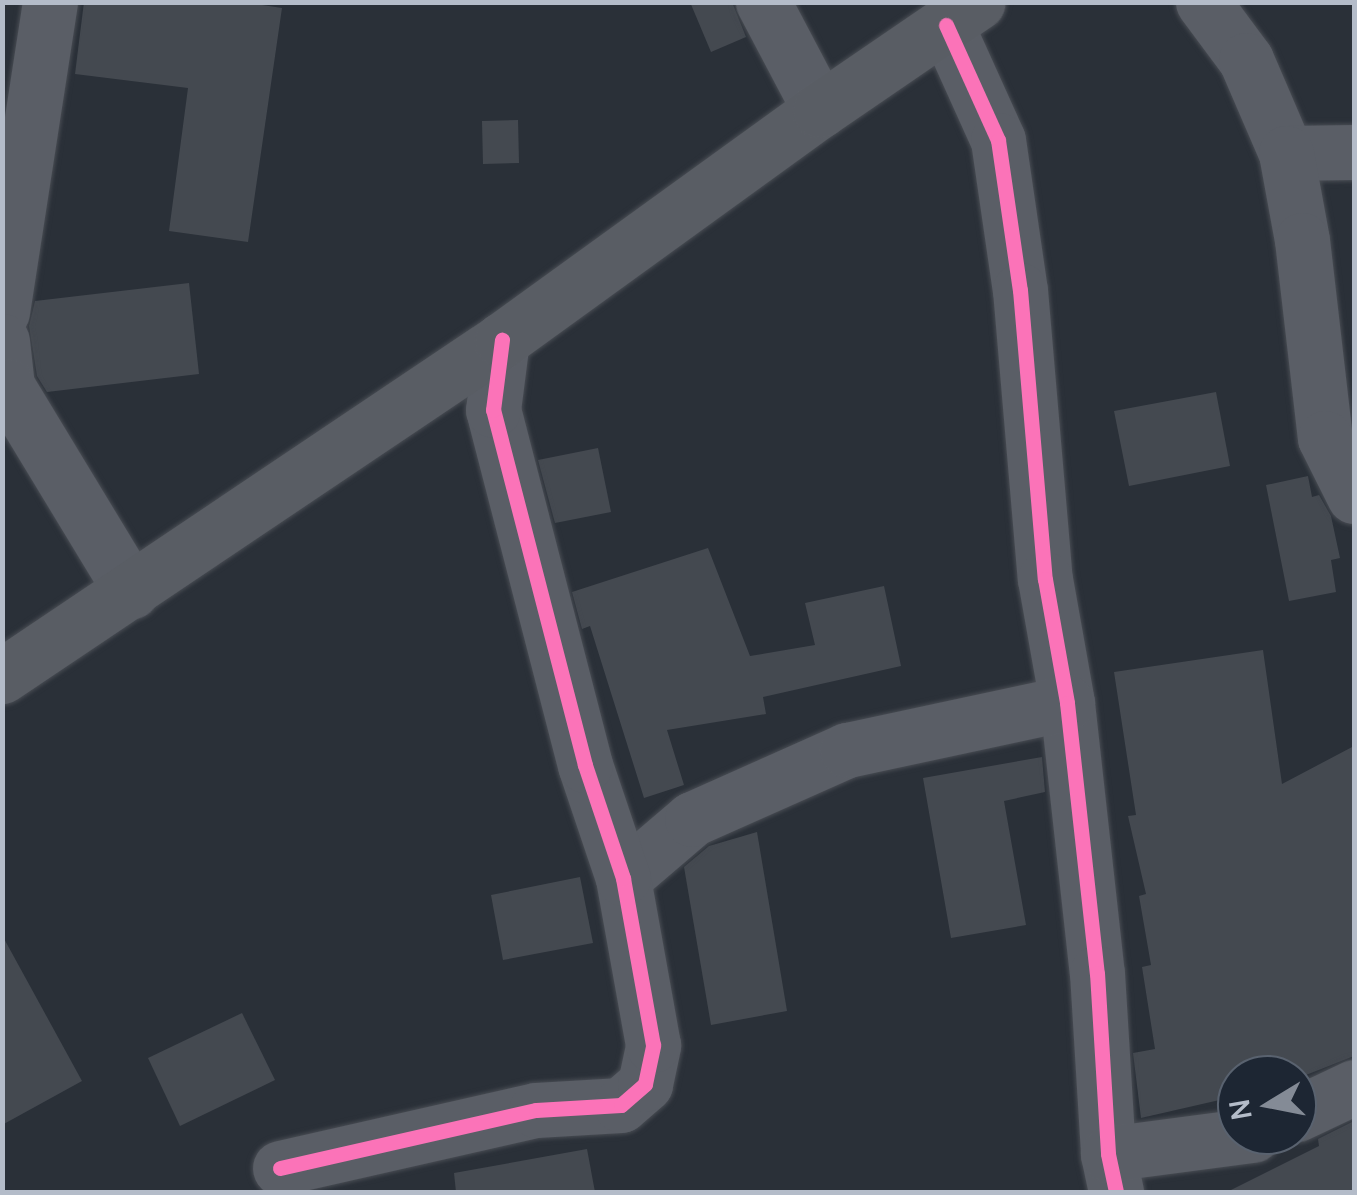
<!DOCTYPE html>
<style>
body{margin:0}
#map{position:relative;width:1357px;height:1195px;overflow:hidden;background:#2a3038;font-family:Manrope,sans-serif}
div>[style]{position:absolute}
[style*='--x']{left:calc(var(--x)*1px);top:calc(var(--y)*1px);width:calc(var(--w)*1px);rotate:calc(var(--a)*1deg)}
.building>*{inset:0;background:#444950}
.roads{filter:drop-shadow(0 0 2px #484c53) drop-shadow(0 0 2px #484c53)}
.minor>*{height:55px;margin:-27.5px;padding:0 27.5px;transform-origin:27.5px;border-radius:27.5px;background:#5a5e66}
.secondary>*{height:55px;margin:-27.5px;padding:0 27.5px;transform-origin:27.5px;border-radius:27.5px;background:#595d64}
.cycleway>*{height:15px;margin:-7.5px;padding:0 7.5px;transform-origin:7.5px;border-radius:7.5px;background:#fb73b8}
span{translate:-50% -50%;white-space:nowrap;text-align:center;line-height:1.15;-webkit-text-stroke:9px #1d2633;paint-order:stroke}
.frame{position:absolute;inset:0;border:5px solid #b4bcc9;pointer-events:none}
.north{position:absolute;left:1217px;top:1055px;width:100px;height:100px;box-sizing:border-box;background:#1d2633;border:2px solid #59626f;border-radius:50%;rotate:260deg;font-size:28px;font-weight:700;line-height:40px;text-align:center;color:#b4bcc9}
.north::after{content:'';display:block;margin:auto;width:35px;height:45px;background:#848b96;clip-path:polygon(50% 0,100% 100%,50% 72%,0 100%)}
</style>
<div id="map">
<div class="building">
<i style="clip-path:polygon(84px 2px,242px 2px,282px 8px,248px 242px,169px 231px,188px 88px,75px 74px)"></i>
<i style="clip-path:polygon(690px 2px,732px 2px,746px 37px,711px 52px)"></i>
<i style="clip-path:polygon(518px 120px,519px 163px,483px 164px,482px 121px)"></i>
<i style="clip-path:polygon(189px 283px,199px 374px,47px 392px,37px 376px,29px 326px,35px 301px)"></i>
<i style="clip-path:polygon(1216px 392px,1230px 466px,1129px 486px,1114px 411px)"></i>
<i style="clip-path:polygon(598px 448px,611px 512px,555px 523px,538px 460px)"></i>
<i style="clip-path:polygon(1308px 476px,1312px 497px,1319px 495px,1331px 516px,1340px 558px,1331px 560px,1336px 592px,1289px 601px,1266px 485px)"></i>
<i style="clip-path:polygon(708px 548px,750px 656px,815px 645px,805px 603px,884px 586px,901px 666px,763px 697px,766px 714px,667px 730px,684px 785px,644px 798px,590px 626px,582px 629px,572px 592px)"></i>
<i style="clip-path:polygon(1263px 650px,1282px 784px,1354px 746px,1354px 1056px,1306px 1075px,1237px 1075px,1237px 1096px,1141px 1118px,1133px 1053px,1155px 1049px,1142px 967px,1151px 965px,1139px 896px,1146px 894px,1128px 816px,1136px 815px,1114px 672px)"></i>
<i style="clip-path:polygon(1042px 757px,1045px 792px,1004px 801px,1026px 925px,951px 938px,923px 778px)"></i>
<i style="clip-path:polygon(757px 832px,787px 1011px,711px 1025px,684px 867px,709px 846px)"></i>
<i style="clip-path:polygon(580px 877px,593px 943px,503px 960px,491px 895px)"></i>
<i style="clip-path:polygon(2px 935px,82px 1081px,2px 1125px)"></i>
<i style="clip-path:polygon(242px 1013px,275px 1080px,180px 1126px,148px 1058px)"></i>
<i style="clip-path:polygon(1354px 1121px,1354px 1192px,1227px 1192px,1319px 1146px,1318px 1139px)"></i>
<i style="clip-path:polygon(587px 1149px,595px 1192px,456px 1192px,454px 1173px)"></i>
</div>
<div class="roads">
<div class="minor">
<i style="--x:763;--y:2;--w:122;--a:62.2"></i>
<i style="--x:1203;--y:2;--w:72;--a:53.4"></i>
<i style="--x:1246;--y:60;--w:101;--a:66.7"></i>
<i style="--x:1286;--y:153;--w:68;--a:-0.8"></i>
<i style="--x:946;--y:25;--w:126;--a:65.7"></i>
<i style="--x:998;--y:140;--w:152;--a:81.7"></i>
<i style="--x:1020;--y:290;--w:290;--a:85.1"></i>
<i style="--x:1045;--y:579;--w:126;--a:79.9"></i>
<i style="--x:1067;--y:703;--w:272;--a:83.7"></i>
<i style="--x:1097;--y:973;--w:181;--a:86.5"></i>
<i style="--x:1108;--y:1154;--w:39;--a:78"></i>
<i style="--x:1286;--y:153;--w:88;--a:79.6"></i>
<i style="--x:1302;--y:240;--w:199;--a:83.4"></i>
<i style="--x:1325;--y:438;--w:65;--a:63.4"></i>
<i style="--x:2;--y:312;--w:314;--a:-81.2"></i>
<i style="--x:2;--y:341;--w:45;--a:83.7"></i>
<i style="--x:7;--y:386;--w:240;--a:58.8"></i>
<i style="--x:623;--y:878;--w:91;--a:-40.5"></i>
<i style="--x:692;--y:819;--w:170;--a:-24"></i>
<i style="--x:847;--y:750;--w:225;--a:-12.1"></i>
<i style="--x:1297;--y:1114;--w:63;--a:-25.3"></i>
<i style="--x:1108;--y:1154;--w:146;--a:-7.5"></i>
<i style="--x:280;--y:1168;--w:262;--a:-12.8"></i>
<i style="--x:536;--y:1110;--w:85;--a:-3.4"></i>
<i style="--x:621;--y:1105;--w:32;--a:-41"></i>
<i style="--x:645;--y:1084;--w:40;--a:-78"></i>
<i style="--x:653;--y:1045;--w:170;--a:-100.2"></i>
<i style="--x:623;--y:878;--w:119;--a:-108.6"></i>
<i style="--x:585;--y:765;--w:367;--a:-104.5"></i>
<i style="--x:493;--y:410;--w:71;--a:-82.7"></i>
</div>
<div class="secondary">
<i style="--x:2;--y:676;--w:602;--a:-33.9"></i>
<i style="--x:502;--y:340;--w:392;--a:-35.9"></i>
<i style="--x:820;--y:110;--w:191;--a:-34.4"></i>
</div>
</div>
<div class="cycleway">
<i style="--x:946;--y:25;--w:126;--a:65.7"></i>
<i style="--x:998;--y:140;--w:152;--a:81.7"></i>
<i style="--x:1020;--y:290;--w:290;--a:85.1"></i>
<i style="--x:1045;--y:579;--w:126;--a:79.9"></i>
<i style="--x:1067;--y:703;--w:272;--a:83.7"></i>
<i style="--x:1097;--y:973;--w:181;--a:86.5"></i>
<i style="--x:1108;--y:1154;--w:39;--a:78"></i>
<i style="--x:280;--y:1168;--w:262;--a:-12.8"></i>
<i style="--x:536;--y:1110;--w:85;--a:-3.4"></i>
<i style="--x:621;--y:1105;--w:32;--a:-41"></i>
<i style="--x:645;--y:1084;--w:40;--a:-78"></i>
<i style="--x:653;--y:1045;--w:170;--a:-100.2"></i>
<i style="--x:623;--y:878;--w:119;--a:-108.6"></i>
<i style="--x:585;--y:765;--w:367;--a:-104.5"></i>
<i style="--x:493;--y:410;--w:71;--a:-82.7"></i>
</div>
<div class="frame"></div>
<div class="north">N</div>
</div>
